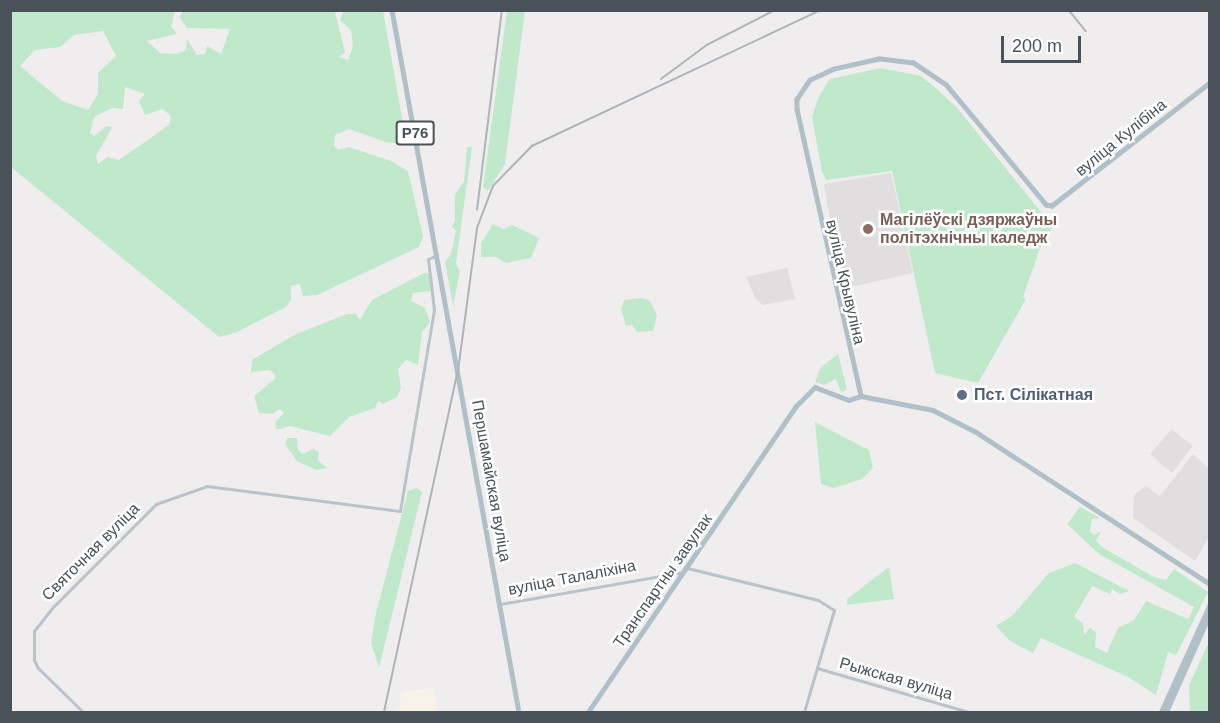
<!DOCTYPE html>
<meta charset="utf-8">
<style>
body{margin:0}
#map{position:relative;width:1220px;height:723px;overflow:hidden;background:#f0edee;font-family:Arial,sans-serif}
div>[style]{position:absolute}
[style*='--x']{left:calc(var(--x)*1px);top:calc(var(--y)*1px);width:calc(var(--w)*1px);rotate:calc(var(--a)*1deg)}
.commercial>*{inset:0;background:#f9f2e8}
.education>*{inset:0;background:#e0dedf}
.green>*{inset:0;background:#c0e9cb}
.minor>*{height:3px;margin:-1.5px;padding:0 1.5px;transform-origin:1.5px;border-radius:1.5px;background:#bac3c8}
.major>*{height:4.5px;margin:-2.25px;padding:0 2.25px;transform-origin:2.25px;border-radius:2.25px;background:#b0c0c9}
.rail>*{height:1.5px;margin:-0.75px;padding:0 0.75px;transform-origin:0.75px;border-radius:0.75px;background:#b0b3b7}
.dots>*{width:16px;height:16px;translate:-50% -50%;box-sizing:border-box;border:3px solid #fff;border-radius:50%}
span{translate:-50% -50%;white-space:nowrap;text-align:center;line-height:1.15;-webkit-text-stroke:5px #fff;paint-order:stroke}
.shield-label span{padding:2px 4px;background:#fff;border:2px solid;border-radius:4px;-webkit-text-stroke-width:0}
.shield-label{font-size:15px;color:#485258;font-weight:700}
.street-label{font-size:16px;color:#485258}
.education-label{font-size:16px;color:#785e54;font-weight:700}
.left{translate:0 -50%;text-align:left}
.service-label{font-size:16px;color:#4e5e75;font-weight:700}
.frame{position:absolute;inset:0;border:12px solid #485258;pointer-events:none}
.scale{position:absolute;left:1001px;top:36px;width:80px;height:27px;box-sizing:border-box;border:3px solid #485258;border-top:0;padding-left:8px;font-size:18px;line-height:21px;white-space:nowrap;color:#485258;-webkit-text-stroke:4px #fff;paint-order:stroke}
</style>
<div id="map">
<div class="commercial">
<i style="clip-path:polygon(434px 687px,437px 712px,399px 712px,401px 693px)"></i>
</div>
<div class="education">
<i style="clip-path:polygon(891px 173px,913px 273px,842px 289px,824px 184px)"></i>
<i style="clip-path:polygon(787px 268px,795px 299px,763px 305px,755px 298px,746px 277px)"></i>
<i style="clip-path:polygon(1172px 429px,1193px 446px,1172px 473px,1150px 454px)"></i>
<i style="clip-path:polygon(1193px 454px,1210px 470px,1209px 537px,1195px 561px,1133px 518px,1134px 495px,1146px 486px,1160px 496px)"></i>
</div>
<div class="green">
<i style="clip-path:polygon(evenodd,10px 11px,175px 11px,171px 26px,177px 34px,147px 41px,160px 53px,177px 54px,186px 50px,187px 39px,197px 55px,205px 54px,207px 46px,221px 54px,230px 29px,187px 28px,179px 17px,183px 11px,383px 11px,406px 140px,403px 144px,386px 142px,349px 129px,335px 135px,334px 145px,338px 150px,349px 147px,391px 161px,408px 171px,423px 236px,419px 247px,317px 295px,303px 296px,300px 284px,291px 286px,291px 300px,286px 307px,235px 333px,219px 337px,11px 167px,10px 11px,335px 12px,343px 12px,340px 20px,351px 30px,353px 46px,348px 60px,339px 57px,345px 52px,335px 12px,10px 11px,103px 31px,116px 56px,98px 73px,98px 94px,88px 110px,62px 101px,20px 66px,35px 50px,60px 47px,74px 35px,103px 31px,10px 11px,125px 87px,145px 94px,139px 101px,145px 115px,163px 109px,171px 116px,169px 125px,119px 160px,108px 157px,98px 164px,96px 156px,112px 127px,107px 126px,94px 136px,90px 133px,94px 117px,112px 108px,123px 109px,125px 87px)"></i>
<i style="clip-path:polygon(507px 11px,525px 11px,505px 164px,488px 191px,483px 187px)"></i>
<i style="clip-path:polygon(881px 68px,921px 76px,938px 90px,958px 109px,1053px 227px,1040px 248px,1023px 297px,1026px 299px,978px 383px,935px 373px,892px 171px,826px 180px,822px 172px,812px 117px,819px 96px,830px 79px)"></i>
<i style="clip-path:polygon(467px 147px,472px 147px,456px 263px,460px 272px,453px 306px,445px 262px,451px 254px,456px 231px,452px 227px,455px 220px,455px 195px,464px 181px)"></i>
<i style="clip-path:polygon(493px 224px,504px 229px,512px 225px,539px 238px,531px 258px,506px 263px,496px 257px,481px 257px,481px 243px)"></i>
<i style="clip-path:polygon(424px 273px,430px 274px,431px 291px,413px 293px,411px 301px,425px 308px,430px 322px,422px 332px,418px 365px,406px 360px,398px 369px,401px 388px,397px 397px,383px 404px,378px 401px,375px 408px,349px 417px,330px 436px,290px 426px,276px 430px,275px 422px,284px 413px,280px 409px,272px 414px,259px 413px,254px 396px,275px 379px,275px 374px,269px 370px,251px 372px,252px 360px,294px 335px,347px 314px,356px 314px,360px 320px,372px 300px)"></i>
<i style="clip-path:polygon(642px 298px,650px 301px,657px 316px,653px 331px,637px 332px,632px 325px,626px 326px,621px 309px,624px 300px)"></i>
<i style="clip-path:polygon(838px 354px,847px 390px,841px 392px,836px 379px,824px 385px,815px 382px,821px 367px)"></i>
<i style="clip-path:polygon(815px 422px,869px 450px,873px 468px,862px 479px,834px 488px,821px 484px)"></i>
<i style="clip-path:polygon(287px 438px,297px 438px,298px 450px,302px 454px,313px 449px,319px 452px,318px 461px,328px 468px,316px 470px,297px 461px,285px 444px)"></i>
<i style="clip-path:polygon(417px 488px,422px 492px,379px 668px,371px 643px,376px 613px,408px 491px)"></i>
<i style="clip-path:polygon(1080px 507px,1100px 518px,1092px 519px,1090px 531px,1094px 535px,1101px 531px,1096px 541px,1102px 547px,1154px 577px,1166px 580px,1174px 569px,1208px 592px,1176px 655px,1168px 652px,1156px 695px,1128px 677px,1041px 638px,1033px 653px,1010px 641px,996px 626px,1013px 615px,1049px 573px,1075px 563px,1129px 591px,1120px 594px,1112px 589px,1110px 594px,1092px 586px,1074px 617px,1083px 623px,1084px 635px,1090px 628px,1096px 632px,1095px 647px,1107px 653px,1118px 628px,1134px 620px,1146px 601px,1188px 619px,1194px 607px,1099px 554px,1067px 524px)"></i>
<i style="clip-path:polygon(889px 567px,894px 599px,847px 605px,847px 599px)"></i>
<i style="clip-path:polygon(1209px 642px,1209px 712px,1190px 712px,1189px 685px)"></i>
</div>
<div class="minor">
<i style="--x:687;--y:568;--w:135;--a:13.7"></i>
<i style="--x:818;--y:600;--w:19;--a:32"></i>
<i style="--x:834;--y:610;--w:106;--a:106.4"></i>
<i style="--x:500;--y:604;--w:186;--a:-9.9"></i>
<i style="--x:817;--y:668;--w:157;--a:16.2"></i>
<i style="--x:83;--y:712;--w:63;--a:-135.6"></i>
<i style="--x:38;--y:668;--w:9;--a:-117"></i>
<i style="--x:34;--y:660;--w:29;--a:-90"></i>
<i style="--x:34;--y:631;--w:31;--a:-52"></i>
<i style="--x:53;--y:607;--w:146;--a:-45"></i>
<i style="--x:156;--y:504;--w:54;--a:-19.4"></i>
<i style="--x:207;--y:486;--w:195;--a:7.4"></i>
<i style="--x:400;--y:511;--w:204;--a:-80.4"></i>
<i style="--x:434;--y:310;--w:51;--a:-96.7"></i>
<i style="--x:428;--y:259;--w:10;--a:-24"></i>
</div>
<div class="major">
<i style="--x:392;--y:10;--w:713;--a:79.75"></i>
<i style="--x:1210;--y:83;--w:200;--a:142.1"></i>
<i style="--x:1052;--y:206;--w:6;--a:-171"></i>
<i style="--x:1046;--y:205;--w:156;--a:-129.8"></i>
<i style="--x:946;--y:85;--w:40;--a:-146"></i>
<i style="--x:913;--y:63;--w:34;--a:-173"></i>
<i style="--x:879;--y:59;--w:46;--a:167.5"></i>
<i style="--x:834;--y:69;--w:26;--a:155"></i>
<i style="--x:810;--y:80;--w:23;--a:124"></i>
<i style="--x:797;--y:99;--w:10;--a:90"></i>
<i style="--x:797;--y:109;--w:294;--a:77.4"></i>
<i style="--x:861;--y:396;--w:73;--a:11"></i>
<i style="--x:933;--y:410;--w:48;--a:27.1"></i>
<i style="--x:976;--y:432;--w:279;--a:33"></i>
<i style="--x:588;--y:712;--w:369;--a:-55.8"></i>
<i style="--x:795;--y:407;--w:28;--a:-45"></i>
<i style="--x:815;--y:387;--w:36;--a:21"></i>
<i style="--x:849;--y:400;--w:13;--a:-18"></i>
<i style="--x:1161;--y:712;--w:119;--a:-65.6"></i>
<i style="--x:1166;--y:712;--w:108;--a:-66"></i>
</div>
<div class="rail">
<i style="--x:1069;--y:10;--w:27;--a:51"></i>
<i style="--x:661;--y:79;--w:57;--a:-36.5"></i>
<i style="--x:707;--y:45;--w:76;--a:-27.2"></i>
<i style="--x:477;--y:210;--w:202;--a:-82.9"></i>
<i style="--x:384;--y:712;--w:349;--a:-77.8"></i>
<i style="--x:458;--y:371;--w:144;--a:-82.4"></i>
<i style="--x:477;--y:228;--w:45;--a:-69.1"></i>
<i style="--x:493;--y:186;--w:56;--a:-45.7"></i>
<i style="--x:532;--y:146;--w:319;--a:-25.2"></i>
</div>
<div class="dots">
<i style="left:868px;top:229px;background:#8d6e63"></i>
<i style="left:962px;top:395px;background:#5c6f8a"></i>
</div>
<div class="shield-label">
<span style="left:415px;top:133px">Р76</span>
</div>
<div class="street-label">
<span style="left:1121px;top:138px;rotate:-39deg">вуліца Кулібіна</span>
<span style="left:845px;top:282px;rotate:77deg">вуліца Крывуліна</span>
<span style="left:491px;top:481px;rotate:80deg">Першамайская вуліца</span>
<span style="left:91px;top:552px;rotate:-45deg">Святочная вуліца</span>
<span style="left:572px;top:578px;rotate:-11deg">вуліца Талаліхіна</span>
<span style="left:663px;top:581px;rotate:-55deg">Транспартны завулак</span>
<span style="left:896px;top:679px;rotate:16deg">Рыжская вуліца</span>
</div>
<div class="education-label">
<span class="left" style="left:880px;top:229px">Магілёўскі дзяржаўны<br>політэхнічны каледж</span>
</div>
<div class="service-label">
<span class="left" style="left:974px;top:395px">Пст. Сілікатная</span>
</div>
<div class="frame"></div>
<div class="scale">200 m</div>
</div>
